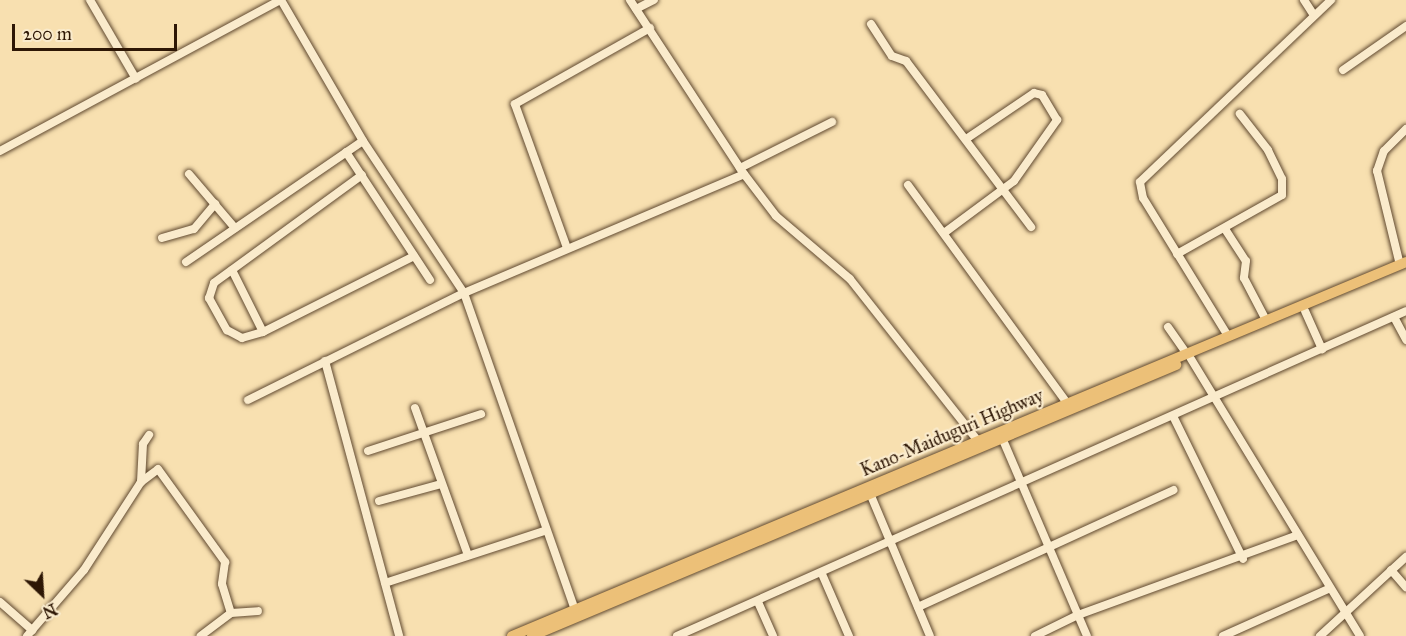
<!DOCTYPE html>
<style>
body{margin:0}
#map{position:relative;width:1406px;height:636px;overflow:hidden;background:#f8e0b0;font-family:"IM FELL Great Primer",serif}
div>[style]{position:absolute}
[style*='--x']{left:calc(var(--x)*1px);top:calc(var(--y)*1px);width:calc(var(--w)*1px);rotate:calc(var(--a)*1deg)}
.roads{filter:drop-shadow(0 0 2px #604930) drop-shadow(0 0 2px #604930)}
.minor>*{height:8px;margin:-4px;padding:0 4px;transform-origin:4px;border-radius:4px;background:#faebcc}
.highway>*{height:10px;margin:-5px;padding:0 5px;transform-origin:5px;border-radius:5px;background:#ecc078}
span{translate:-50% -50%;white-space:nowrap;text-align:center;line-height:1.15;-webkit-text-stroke:4.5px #faebcc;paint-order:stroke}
.street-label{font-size:18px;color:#2e1705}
.north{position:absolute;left:12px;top:564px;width:60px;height:60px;-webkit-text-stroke:4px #faebcc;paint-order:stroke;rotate:155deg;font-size:16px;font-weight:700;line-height:24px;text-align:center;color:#2e1705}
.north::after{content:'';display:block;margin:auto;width:21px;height:27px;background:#2e1705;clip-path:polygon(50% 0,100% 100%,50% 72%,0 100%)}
.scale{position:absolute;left:12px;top:24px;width:165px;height:27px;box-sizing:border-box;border:3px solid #2e1705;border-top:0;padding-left:8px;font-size:18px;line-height:21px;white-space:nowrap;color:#2e1705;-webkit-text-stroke:4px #faebcc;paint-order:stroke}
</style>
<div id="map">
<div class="roads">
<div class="minor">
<i style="--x:90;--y:0;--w:91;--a:59.8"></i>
<i style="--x:281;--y:0;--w:163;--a:59.8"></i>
<i style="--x:363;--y:141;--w:182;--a:56.4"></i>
<i style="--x:464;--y:293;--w:339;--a:70.7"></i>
<i style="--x:630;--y:0;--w:208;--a:56.8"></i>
<i style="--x:1304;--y:0;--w:17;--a:57"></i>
<i style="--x:636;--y:9;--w:20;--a:-27"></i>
<i style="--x:871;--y:24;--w:38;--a:57"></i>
<i style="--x:892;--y:56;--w:15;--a:20"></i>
<i style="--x:906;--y:61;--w:208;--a:53"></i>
<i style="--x:1343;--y:70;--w:77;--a:-34.9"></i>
<i style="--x:0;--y:151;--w:319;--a:-28.3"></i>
<i style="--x:346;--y:152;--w:153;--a:56.7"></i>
<i style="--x:740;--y:168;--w:103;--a:-26.6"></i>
<i style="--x:189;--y:174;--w:71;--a:49.6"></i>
<i style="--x:362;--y:175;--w:183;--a:143.9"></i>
<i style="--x:214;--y:283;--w:16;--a:108"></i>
<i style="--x:209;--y:298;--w:37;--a:61"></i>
<i style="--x:227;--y:330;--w:17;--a:28"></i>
<i style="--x:242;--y:338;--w:22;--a:-16"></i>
<i style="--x:263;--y:332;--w:169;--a:-26.7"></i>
<i style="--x:908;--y:185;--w:275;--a:53.9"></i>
<i style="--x:1225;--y:229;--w:38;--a:57"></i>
<i style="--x:1246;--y:261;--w:17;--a:97"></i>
<i style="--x:1244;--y:278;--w:47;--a:62.4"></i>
<i style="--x:944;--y:233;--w:87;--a:-36.6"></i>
<i style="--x:1014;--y:181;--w:75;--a:-54.8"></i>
<i style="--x:1057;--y:120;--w:29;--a:-121"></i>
<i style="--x:1042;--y:95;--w:8;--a:-166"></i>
<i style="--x:1034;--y:93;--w:82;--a:145.9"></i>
<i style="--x:162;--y:238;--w:33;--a:-16"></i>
<i style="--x:194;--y:229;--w:33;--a:-50"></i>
<i style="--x:567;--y:248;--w:153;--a:-109.9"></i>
<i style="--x:515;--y:104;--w:155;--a:-29.4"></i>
<i style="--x:1177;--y:254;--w:120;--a:-29.3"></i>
<i style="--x:1282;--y:195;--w:16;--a:-90"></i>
<i style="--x:1282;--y:179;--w:32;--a:-116"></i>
<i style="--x:1268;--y:150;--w:46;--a:-127.9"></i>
<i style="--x:186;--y:262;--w:214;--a:-34.4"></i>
<i style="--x:1400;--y:265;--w:97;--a:-103.7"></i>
<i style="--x:1377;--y:171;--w:21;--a:-71"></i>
<i style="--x:1384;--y:151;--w:31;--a:-45"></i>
<i style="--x:232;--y:270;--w:69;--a:63.4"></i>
<i style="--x:1305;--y:311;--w:42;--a:65.9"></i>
<i style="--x:1394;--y:317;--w:26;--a:62"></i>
<i style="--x:1168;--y:327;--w:32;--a:55"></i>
<i style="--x:1228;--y:336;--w:162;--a:-121.6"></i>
<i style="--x:1143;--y:198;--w:16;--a:-101"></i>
<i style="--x:1140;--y:182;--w:264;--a:-43.6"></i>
<i style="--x:1191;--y:359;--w:324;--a:58.6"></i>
<i style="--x:325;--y:361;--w:285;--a:74.9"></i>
<i style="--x:248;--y:400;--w:241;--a:-26.4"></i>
<i style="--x:464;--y:293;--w:304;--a:-23"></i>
<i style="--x:744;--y:174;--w:53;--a:52.7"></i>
<i style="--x:776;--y:216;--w:97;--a:40.4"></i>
<i style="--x:850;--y:279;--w:205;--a:51.7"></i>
<i style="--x:415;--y:408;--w:156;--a:70.2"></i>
<i style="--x:1173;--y:416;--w:159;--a:63.9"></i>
<i style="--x:1003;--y:440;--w:213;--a:66.8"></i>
<i style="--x:368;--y:451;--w:119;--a:-18.1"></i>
<i style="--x:141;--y:482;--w:38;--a:-87"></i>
<i style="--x:143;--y:444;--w:11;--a:-56"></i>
<i style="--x:869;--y:491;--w:157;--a:67.2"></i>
<i style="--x:379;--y:501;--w:64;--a:-15.3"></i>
<i style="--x:1391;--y:570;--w:23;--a:49"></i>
<i style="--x:822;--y:574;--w:68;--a:66.5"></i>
<i style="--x:385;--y:583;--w:167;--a:-18.1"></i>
<i style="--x:0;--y:602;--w:43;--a:41.2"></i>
<i style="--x:758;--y:602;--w:37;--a:66"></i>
<i style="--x:918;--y:607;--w:281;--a:-24.6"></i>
<i style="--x:231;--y:613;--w:27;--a:-4"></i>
<i style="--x:27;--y:636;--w:87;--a:-49.2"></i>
<i style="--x:84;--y:570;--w:105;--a:-57.1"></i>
<i style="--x:141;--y:482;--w:21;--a:-37"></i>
<i style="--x:158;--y:469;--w:115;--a:54.2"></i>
<i style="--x:225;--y:562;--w:22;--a:98"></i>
<i style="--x:222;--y:584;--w:30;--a:73"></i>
<i style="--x:231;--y:613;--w:38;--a:143"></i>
<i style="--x:677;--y:636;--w:798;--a:-24.03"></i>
<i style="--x:1035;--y:636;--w:48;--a:-26"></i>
<i style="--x:1078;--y:615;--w:234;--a:-20"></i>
<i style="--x:1223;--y:636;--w:115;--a:-24.1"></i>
<i style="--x:1320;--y:636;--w:117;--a:-42.6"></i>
</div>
<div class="highway">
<i style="--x:512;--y:636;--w:969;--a:-22.7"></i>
<i style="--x:532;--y:636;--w:699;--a:-22.82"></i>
</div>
</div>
<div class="street-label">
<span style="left:952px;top:433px;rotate:-23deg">Kano-Maiduguri Highway</span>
</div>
<div class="north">N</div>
<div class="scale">200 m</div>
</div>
